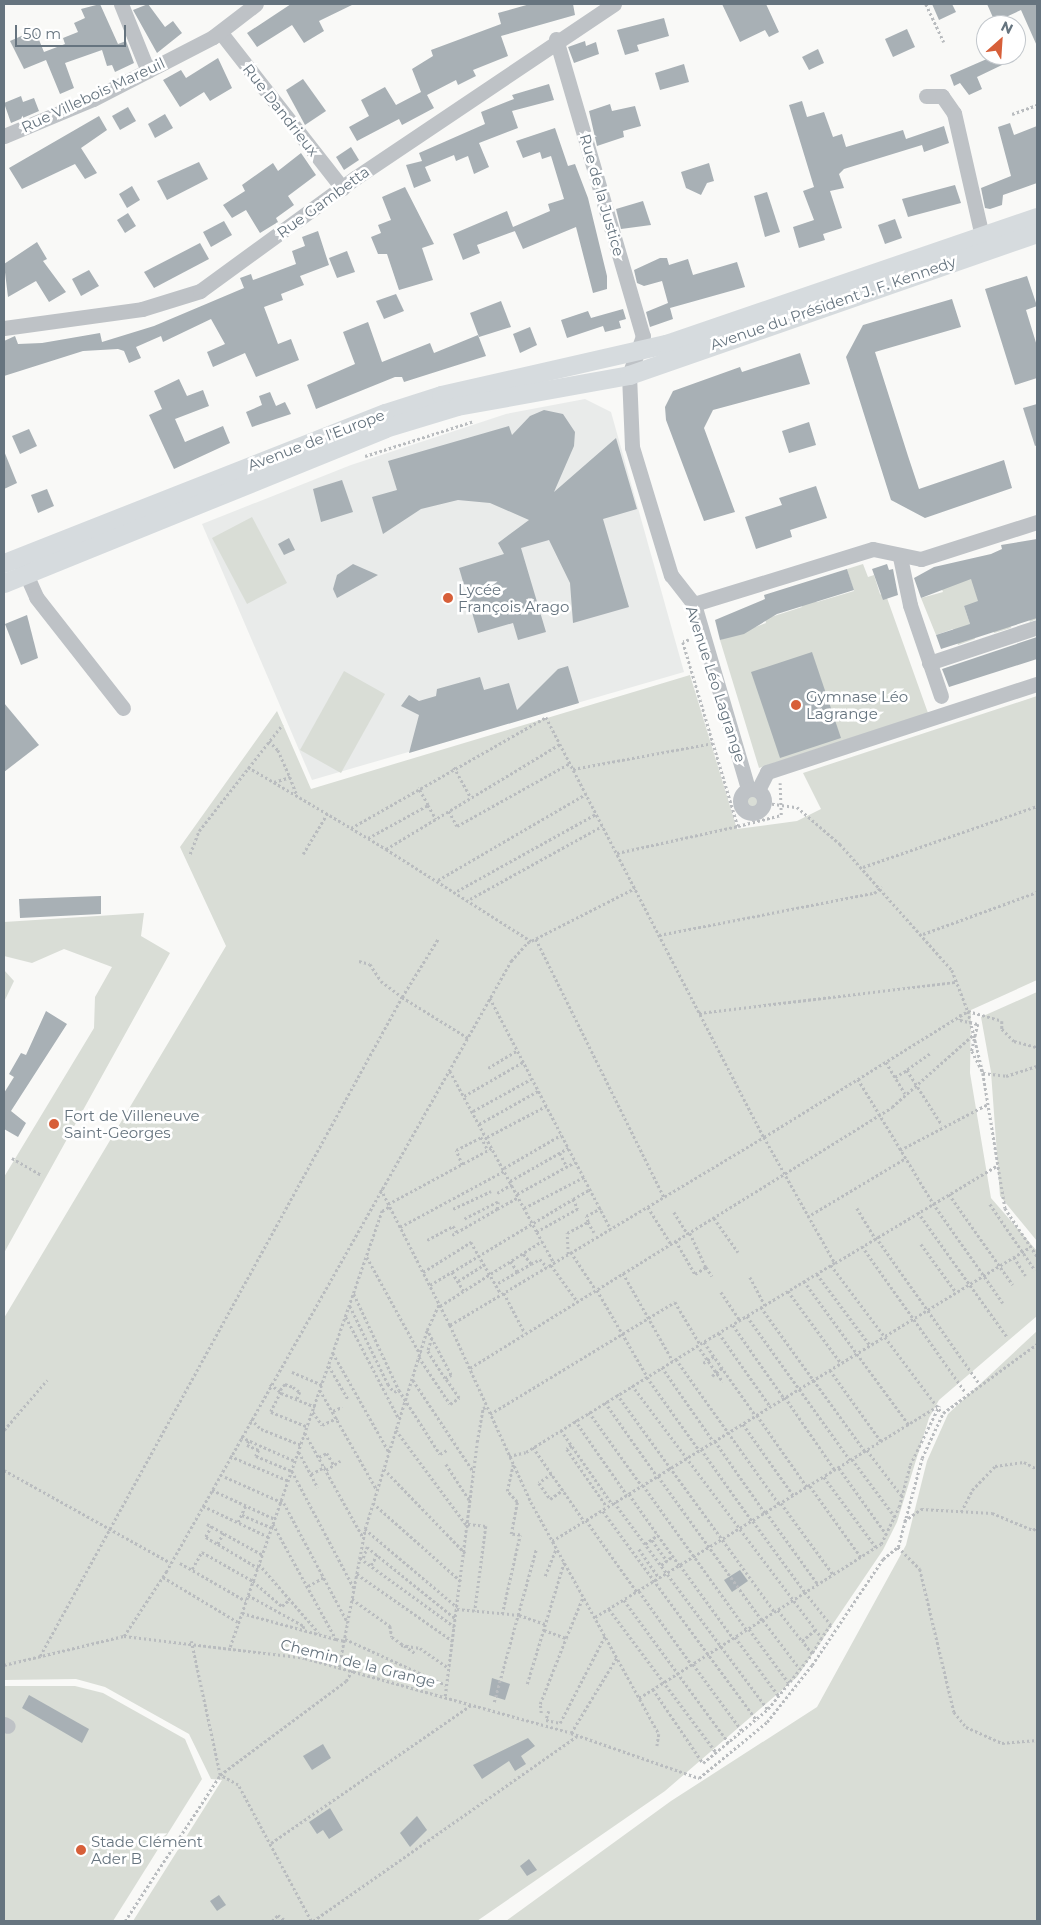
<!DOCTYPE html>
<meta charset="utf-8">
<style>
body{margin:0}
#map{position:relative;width:1041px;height:1925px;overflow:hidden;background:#f9f9f7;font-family:Montserrat,sans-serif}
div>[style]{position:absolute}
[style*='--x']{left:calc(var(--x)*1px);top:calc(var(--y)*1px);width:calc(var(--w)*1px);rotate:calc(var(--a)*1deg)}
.built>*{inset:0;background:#e9ebea}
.green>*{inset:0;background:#d9ddd6}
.round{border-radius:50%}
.building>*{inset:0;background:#a8b0b5}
.path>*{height:2.5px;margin-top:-1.25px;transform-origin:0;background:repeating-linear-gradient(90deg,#b9bcbf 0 2.5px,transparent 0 5px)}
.minor>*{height:15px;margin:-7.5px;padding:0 7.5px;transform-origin:7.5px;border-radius:7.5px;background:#bec2c6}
.minor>.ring{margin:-7.5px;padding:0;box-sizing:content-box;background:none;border:15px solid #bec2c6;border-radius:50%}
.major>*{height:19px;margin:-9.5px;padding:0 9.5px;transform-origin:9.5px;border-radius:9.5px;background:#d6dbde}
.dots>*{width:14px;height:14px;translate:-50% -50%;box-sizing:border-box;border:2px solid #fff;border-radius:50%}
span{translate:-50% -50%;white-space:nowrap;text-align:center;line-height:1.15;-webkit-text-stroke:5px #fff;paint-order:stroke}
.street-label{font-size:15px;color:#66747f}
.poi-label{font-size:15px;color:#66747f}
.left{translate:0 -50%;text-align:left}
.frame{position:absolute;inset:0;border:5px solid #66747f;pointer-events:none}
.north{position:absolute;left:976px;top:15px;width:50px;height:50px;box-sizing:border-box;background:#fff;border:1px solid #c2c7cc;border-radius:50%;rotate:26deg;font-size:14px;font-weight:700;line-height:20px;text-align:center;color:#66747f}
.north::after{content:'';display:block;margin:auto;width:18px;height:22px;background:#d75f39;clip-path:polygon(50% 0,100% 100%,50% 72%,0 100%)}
.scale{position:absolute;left:15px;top:25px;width:111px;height:22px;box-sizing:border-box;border:2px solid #66747f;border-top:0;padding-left:6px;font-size:15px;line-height:18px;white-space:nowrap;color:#66747f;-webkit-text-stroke:4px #fff;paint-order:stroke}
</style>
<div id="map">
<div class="built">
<i style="clip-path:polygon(585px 399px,611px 412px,684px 672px,312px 780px,202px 524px,351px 465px,506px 414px)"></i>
</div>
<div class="green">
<i style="clip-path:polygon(252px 517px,287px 583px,247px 604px,212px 538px)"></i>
<i style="clip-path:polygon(1037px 561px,1037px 619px,1030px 622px,1021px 596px,1000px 595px,1011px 628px,994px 633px,988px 617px,964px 606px,975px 639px,958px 645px,953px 629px,936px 635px,921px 598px,943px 592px,941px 587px,961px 563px)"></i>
<i style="clip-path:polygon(863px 564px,868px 577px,874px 575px,880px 594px,887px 598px,928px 713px,759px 768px,720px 640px,766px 623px,760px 602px,771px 617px,802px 607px,795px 586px,817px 602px,854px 591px,847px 569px)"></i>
<i style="clip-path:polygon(344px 671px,385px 694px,341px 773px,300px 750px)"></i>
<i style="clip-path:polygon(690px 675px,737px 829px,797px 821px,821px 809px,803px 773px,1037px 696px,1037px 980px,971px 1010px,970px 1073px,991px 1198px,1037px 1251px,1037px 1316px,939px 1400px,929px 1418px,897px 1522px,883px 1550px,797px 1677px,665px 1791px,477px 1921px,133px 1921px,222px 1780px,211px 1779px,189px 1734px,105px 1687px,76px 1679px,4px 1680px,4px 1318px,226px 946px,180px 847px,277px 711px,311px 789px)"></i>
<i class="round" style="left:742px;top:792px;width:18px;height:18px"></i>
<i style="clip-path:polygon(144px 913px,141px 936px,170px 953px,4px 1253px,4px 1177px,94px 1028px,95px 997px,112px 967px,64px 949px,32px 963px,4px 956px,4px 922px)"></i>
<i style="clip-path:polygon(4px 970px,14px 981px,4px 1002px)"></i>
<i style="clip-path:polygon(1037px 992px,1037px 1241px,1000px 1196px,991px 1072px,981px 1017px)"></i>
<i style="clip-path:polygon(1037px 1331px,1037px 1921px,506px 1921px,671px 1801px,817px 1707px,906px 1545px,927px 1461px,948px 1414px)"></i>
<i style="clip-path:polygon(4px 1686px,75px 1686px,103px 1693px,185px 1739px,202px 1779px,113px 1921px,4px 1921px)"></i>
</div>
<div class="building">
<i style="clip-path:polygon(100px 4px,118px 44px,126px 41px,134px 63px,115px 72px,112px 65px,107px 66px,102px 50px,65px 63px,74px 88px,60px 94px,46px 60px,24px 69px,10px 41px,35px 30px,44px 52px,65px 44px,63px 38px,78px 32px,74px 23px,85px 18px,81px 9px)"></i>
<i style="clip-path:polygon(148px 4px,165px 27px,173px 21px,182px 33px,157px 53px,133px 10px)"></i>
<i style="clip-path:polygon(291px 4px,354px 4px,319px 21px,324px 31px,304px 43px,292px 25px,257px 47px,247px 33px)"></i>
<i style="clip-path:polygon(530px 4px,573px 4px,575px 15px,501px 36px,508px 56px,473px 70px,476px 76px,458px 85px,456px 80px,427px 95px,434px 108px,402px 125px,399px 119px,357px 141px,349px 127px,369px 116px,361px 100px,385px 87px,396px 105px,421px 92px,412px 69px,433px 56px,431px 50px,501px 24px,498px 13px)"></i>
<i style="clip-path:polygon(722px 4px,766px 4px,779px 32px,769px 37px,765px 30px,740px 42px)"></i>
<i style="clip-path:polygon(932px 4px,952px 4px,956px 12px,939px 20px)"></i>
<i style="clip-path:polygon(987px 4px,1037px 4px,1037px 46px,1021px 10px,995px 22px)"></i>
<i style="clip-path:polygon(664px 18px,669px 36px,637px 45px,639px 51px,625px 55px,617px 30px)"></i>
<i style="clip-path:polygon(907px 29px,915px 47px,893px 57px,885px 39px)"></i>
<i style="clip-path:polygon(585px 41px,586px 46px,596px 42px,599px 54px,574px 63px,568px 47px)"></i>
<i style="clip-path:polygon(818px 49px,824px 63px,809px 70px,802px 57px)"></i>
<i style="clip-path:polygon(996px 55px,1002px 65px,977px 77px,982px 89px,969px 95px,960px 83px,954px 86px,950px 75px)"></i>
<i style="clip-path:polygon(218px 58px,232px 88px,210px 101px,204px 92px,180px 107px,163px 80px,181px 70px,186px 78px)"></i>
<i style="clip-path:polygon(684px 64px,689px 82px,660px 90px,655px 73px)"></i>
<i style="clip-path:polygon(303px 79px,326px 111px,305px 125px,286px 90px)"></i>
<i style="clip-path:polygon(549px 84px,554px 100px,512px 111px,518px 128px,479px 143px,489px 167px,474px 174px,468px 156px,456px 161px,454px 155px,425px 167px,431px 181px,414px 188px,406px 165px,422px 161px,419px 153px,485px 124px,481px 112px,514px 99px,512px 95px)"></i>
<i style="clip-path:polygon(21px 96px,23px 102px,34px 98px,39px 111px,11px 123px,4px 103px)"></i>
<i style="clip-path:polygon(802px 101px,807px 117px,824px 112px,833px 137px,842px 134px,846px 147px,903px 130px,906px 139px,944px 126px,949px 143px,924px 152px,922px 145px,844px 169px,839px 174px,844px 188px,830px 191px,842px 228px,823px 234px,825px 240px,799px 248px,793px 227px,814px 220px,803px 191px,814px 187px,789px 105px)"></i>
<i style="clip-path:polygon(610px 104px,612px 111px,635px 106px,641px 126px,623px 131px,624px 137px,597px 146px,589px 111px)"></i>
<i style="clip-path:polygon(128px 107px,136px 121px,120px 130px,112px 116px)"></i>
<i style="clip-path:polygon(165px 114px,173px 128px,155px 138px,148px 124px)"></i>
<i style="clip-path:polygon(99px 116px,107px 130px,81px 148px,97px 173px,85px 179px,75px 164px,22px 189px,9px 168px)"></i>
<i style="clip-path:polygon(1010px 123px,1014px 135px,1037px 126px,1037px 183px,1003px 195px,1002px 205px,990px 209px,985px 208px,981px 188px,1011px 176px,998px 127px)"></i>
<i style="clip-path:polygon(555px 128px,568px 166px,575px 164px,588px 198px,607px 276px,607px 289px,593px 293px,576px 227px,523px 249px,513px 227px,515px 231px,477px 245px,480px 253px,463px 260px,453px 234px,507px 211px,513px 227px,550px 211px,548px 204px,564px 199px,551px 156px,542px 159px,540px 152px,523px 158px,516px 141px)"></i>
<i style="clip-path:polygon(351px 147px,359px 160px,344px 170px,336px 157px)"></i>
<i style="clip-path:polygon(301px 153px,316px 175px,288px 196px,294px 205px,276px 218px,278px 222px,260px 233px,246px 210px,232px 218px,223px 205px,245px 191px,242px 185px,273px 163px,278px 171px)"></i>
<i style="clip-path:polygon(199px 162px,208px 179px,167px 200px,157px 181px)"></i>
<i style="clip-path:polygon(709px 163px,714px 181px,707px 183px,701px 195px,686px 188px,681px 172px)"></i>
<i style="clip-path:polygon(955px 185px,961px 203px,908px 217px,902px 199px)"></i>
<i style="clip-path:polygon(132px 186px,140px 200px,127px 208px,119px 194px)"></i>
<i style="clip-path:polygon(405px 187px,434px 244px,422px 248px,433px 280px,399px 290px,387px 254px,378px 254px,371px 237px,381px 233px,378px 225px,391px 220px,382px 197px)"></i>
<i style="clip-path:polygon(767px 192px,780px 232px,765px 237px,754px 196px)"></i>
<i style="clip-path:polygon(643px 201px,651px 225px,621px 229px,616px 209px)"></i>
<i style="clip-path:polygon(128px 213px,136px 226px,125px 233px,117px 220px)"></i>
<i style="clip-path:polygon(895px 219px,902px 238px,885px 244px,878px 225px)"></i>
<i style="clip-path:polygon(224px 221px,232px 235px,211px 247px,203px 232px)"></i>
<i style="clip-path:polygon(318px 231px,329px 265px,300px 276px,304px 285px,281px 294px,283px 300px,264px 307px,278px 344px,291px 339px,299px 360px,256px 377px,245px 353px,213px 367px,207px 352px,225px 344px,211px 319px,163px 342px,161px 336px,136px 347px,141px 358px,129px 363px,124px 351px,118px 349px,83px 351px,4px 376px,4px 341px,15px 336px,18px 344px,42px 343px,100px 333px,102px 342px,154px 326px,244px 288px,240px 278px,251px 274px,253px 280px,296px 264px,292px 251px,305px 246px,302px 237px)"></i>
<i style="clip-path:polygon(37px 242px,47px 259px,43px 261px,66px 292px,49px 302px,36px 281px,8px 297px,4px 264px)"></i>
<i style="clip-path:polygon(200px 243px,209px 259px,154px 288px,144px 272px)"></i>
<i style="clip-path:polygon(347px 251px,355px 272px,337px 278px,329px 258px)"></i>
<i style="clip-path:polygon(660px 258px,667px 258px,669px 265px,688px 259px,693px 275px,737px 262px,745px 287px,670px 308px,673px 319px,650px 327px,646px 312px,668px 303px,662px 281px,644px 286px,637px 283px,634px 270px)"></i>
<i style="clip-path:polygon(89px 270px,99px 286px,81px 296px,72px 279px)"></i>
<i style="clip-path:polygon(1027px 276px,1037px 306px,1026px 310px,1037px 346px,1037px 378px,1015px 385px,985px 289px)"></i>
<i style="clip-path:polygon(396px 294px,404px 311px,384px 319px,376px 301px)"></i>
<i style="clip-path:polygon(952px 299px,961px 327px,875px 352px,908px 456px,919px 489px,1004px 460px,1012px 488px,925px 518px,891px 500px,846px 357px,863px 325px)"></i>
<i style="clip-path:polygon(501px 301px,511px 327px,479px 337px,470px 313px)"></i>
<i style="clip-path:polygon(623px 309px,626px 319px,619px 321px,621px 328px,605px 332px,603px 326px,567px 338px,561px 320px,588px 311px,591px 318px)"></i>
<i style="clip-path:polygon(368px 322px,382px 362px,430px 343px,434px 353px,478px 335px,486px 356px,404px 382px,402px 377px,395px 377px,316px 409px,307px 385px,355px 364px,343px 332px)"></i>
<i style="clip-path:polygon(530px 327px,537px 345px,520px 353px,513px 334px)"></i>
<i style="clip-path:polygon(800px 353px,810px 384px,713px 410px,704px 428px,735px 512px,704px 521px,666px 420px,665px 407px,673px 391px,740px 367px,742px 372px)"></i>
<i style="clip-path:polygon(179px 379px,187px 396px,203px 390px,209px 406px,175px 419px,185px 442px,223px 426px,230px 443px,174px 469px,149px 415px,162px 409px,154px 391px)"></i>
<i style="clip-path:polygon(270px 392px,276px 406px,285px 402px,291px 414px,252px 427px,246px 412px,262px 405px,259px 396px)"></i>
<i style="clip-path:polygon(1037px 404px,1037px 445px,1035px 446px,1023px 408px)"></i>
<i style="clip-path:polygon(544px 410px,563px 414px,575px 432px,574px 446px,554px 492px,616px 438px,637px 509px,603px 519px,629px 607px,573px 623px,570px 583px,549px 540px,521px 548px,546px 632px,518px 640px,513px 623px,478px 633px,459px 568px,504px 554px,498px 543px,529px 520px,490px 503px,458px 500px,421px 509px,383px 534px,372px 497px,397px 490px,388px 461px,509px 426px,512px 435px,530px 416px)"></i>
<i style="clip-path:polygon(809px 422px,816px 445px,789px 453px,782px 431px)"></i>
<i style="clip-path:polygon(29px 429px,37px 446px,20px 454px,12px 436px)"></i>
<i style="clip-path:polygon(4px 451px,17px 483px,4px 489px)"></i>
<i style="clip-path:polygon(342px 480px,353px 512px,321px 522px,313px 489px)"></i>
<i style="clip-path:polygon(816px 486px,827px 518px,790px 530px,792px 537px,756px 549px,745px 517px,782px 505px,779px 498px)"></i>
<i style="clip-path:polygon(47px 489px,54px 506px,38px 513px,31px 495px)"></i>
<i style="clip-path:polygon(289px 538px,295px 550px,284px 555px,278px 544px)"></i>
<i style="clip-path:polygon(1037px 539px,1037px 618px,941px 649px,936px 635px,970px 624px,964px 606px,978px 601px,971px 579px,921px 598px,914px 578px,934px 567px,991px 554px,1002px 549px,1001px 545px)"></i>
<i style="clip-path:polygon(353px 564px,378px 575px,337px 598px,333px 589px,337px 575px)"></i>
<i style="clip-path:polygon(887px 564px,889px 570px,893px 569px,898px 595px,883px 600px,872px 569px)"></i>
<i style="clip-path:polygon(847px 569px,854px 590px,777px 614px,744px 634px,720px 640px,715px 620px,765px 599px,764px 595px)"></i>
<i style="clip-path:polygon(27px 615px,38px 658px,21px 665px,5px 624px)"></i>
<i style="clip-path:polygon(1037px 637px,1037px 659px,949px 687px,942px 669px)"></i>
<i style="clip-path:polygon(812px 652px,841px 738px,780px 758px,751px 672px)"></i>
<i style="clip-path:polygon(568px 666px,579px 703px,409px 753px,419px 715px,401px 706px,409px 695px,419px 701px,436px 696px,437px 689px,480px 677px,484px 690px,509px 683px,517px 710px,558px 669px)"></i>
<i style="clip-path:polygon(4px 703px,39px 745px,4px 772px)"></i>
<i style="clip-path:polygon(101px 896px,101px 914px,20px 918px,19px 899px)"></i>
<i style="clip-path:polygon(46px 1011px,67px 1024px,11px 1111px,26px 1123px,18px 1137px,4px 1129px,4px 1093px,14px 1077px,9px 1074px,21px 1053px,26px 1055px)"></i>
<i style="clip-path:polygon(740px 1570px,748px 1581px,732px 1592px,724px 1580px)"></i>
<i style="clip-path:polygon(492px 1678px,510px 1684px,505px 1700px,489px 1695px)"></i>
<i style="clip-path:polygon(29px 1695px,89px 1729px,82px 1743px,22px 1708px)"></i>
<i style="clip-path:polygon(528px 1738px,535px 1746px,521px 1756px,526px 1764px,515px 1771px,509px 1761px,482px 1779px,473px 1765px)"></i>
<i style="clip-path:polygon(323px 1744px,331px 1758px,312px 1770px,303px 1756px)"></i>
<i style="clip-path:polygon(330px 1808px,343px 1830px,329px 1839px,323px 1830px,317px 1834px,309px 1822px)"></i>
<i style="clip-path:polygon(417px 1816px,427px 1830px,410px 1847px,400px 1833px)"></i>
<i style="clip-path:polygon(529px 1859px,537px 1870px,527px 1876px,520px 1866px)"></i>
<i style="clip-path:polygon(219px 1895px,226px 1905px,217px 1911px,210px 1901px)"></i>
</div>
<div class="path">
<i style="--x:926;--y:4;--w:42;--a:64.7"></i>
<i style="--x:1012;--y:114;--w:27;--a:-20"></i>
<i style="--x:365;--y:456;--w:114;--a:-17.8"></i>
<i style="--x:689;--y:640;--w:6;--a:162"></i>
<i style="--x:683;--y:642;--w:192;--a:73.4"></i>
<i style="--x:738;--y:826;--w:44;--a:-14.3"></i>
<i style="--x:781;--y:815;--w:32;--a:-92"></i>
<i style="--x:269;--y:741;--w:13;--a:45"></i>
<i style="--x:278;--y:750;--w:30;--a:66"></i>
<i style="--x:248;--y:767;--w:120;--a:30.6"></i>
<i style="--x:351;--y:828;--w:224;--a:-29.6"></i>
<i style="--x:546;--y:717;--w:473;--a:62.6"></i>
<i style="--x:764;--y:1137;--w:240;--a:-31.7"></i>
<i style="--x:454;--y:767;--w:35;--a:61"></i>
<i style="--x:573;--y:769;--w:142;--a:-10.5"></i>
<i style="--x:274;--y:782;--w:17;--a:-17"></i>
<i style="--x:290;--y:777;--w:19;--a:69"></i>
<i style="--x:767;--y:803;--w:30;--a:8"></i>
<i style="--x:797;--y:807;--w:57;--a:40.7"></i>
<i style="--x:840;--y:844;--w:169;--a:48.4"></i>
<i style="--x:952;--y:970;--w:44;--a:68.7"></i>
<i style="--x:968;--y:1011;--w:64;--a:76.4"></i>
<i style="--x:983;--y:1073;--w:137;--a:80.7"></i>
<i style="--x:1005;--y:1208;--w:58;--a:56.3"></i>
<i style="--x:428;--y:805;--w:16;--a:60"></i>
<i style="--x:449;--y:811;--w:17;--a:62"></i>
<i style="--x:457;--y:826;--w:129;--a:-29.1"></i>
<i style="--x:351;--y:828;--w:41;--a:31"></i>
<i style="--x:386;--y:849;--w:203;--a:-31.1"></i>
<i style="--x:368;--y:838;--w:68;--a:-28.8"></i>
<i style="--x:428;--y:805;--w:20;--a:-120"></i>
<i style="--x:386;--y:849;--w:172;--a:32.4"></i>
<i style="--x:617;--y:853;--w:124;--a:-12.6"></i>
<i style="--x:190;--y:854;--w:25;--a:-69"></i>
<i style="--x:199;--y:831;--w:135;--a:-51.9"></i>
<i style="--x:303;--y:854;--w:47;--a:-59"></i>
<i style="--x:863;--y:867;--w:184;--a:-19.3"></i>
<i style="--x:438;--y:880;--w:171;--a:-30.2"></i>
<i style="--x:457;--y:891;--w:159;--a:-29"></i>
<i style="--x:470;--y:899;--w:151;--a:-28.9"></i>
<i style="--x:923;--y:934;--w:121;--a:-20.2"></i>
<i style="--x:659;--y:935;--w:219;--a:-11.1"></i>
<i style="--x:874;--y:893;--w:10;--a:-37"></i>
<i style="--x:536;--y:939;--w:288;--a:63.6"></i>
<i style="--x:359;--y:961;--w:11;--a:15"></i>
<i style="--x:370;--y:964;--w:20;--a:57"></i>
<i style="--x:381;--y:981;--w:26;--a:37"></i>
<i style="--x:402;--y:997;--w:78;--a:31.8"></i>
<i style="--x:490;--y:998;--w:261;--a:62.4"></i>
<i style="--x:968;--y:1011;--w:35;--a:16"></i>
<i style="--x:1002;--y:1021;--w:8;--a:90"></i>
<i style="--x:1002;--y:1029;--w:17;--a:45"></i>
<i style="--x:1014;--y:1041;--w:24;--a:15"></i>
<i style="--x:699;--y:1013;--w:259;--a:-6.9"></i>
<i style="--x:961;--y:1014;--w:6;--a:99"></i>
<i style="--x:960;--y:1020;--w:18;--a:13"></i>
<i style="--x:978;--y:1024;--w:28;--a:103"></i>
<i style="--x:972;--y:1051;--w:25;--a:63"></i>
<i style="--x:983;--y:1073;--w:23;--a:7"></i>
<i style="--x:1006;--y:1076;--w:33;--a:-18"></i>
<i style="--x:930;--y:1054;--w:28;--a:145"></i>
<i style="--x:907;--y:1070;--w:65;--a:57.5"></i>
<i style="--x:886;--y:1062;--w:37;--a:59"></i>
<i style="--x:488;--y:1068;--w:33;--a:-31"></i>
<i style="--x:450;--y:1071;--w:183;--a:61.6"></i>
<i style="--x:895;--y:1077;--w:14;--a:-30"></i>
<i style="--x:858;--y:1079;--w:145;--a:58.8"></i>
<i style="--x:933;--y:1203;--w:122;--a:55"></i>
<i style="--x:464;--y:1096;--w:68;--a:-30"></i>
<i style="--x:473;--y:1111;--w:66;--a:-28.9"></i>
<i style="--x:479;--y:1124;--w:68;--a:-29.2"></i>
<i style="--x:487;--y:1137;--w:67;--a:-27.7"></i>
<i style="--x:900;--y:1150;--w:99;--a:-27.6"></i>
<i style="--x:560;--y:1153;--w:16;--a:63"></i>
<i style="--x:12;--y:1158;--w:34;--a:30"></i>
<i style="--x:462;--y:1165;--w:16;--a:-112"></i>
<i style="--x:456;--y:1150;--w:28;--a:-27"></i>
<i style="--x:481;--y:1137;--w:15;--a:62"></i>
<i style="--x:504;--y:1168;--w:66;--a:-30.1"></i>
<i style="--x:510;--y:1181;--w:67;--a:-29.6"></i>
<i style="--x:381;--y:1189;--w:153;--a:63.1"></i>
<i style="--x:450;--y:1325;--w:366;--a:-30.9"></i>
<i style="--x:764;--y:1137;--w:145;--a:60.6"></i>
<i style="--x:835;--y:1263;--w:4;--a:153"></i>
<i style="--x:831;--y:1265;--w:185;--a:53.1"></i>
<i style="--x:497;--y:1193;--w:17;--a:-31"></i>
<i style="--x:517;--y:1194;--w:66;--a:-28.9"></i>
<i style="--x:949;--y:1194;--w:111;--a:54.9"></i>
<i style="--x:573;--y:1199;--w:20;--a:-30"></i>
<i style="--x:388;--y:1204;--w:118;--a:-28.3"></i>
<i style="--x:990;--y:1204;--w:80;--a:55.7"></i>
<i style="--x:648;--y:1207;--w:44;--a:58.1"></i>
<i style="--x:524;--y:1208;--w:68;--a:-27.3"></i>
<i style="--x:857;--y:1208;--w:35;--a:59"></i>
<i style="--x:453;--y:1209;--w:42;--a:-25.3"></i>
<i style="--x:497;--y:1209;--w:25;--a:-29"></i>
<i style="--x:674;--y:1212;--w:26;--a:58"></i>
<i style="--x:918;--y:1212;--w:153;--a:54.5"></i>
<i style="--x:807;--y:1217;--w:115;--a:-30.8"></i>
<i style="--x:714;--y:1218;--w:42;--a:54.8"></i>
<i style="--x:588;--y:1222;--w:6;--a:-108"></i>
<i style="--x:586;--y:1216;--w:17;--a:-28"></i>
<i style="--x:400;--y:1227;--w:118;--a:-28.3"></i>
<i style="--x:690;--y:1233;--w:38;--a:65"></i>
<i style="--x:452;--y:1235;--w:52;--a:-30"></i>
<i style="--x:497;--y:1209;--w:7;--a:-82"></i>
<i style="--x:498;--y:1202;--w:39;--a:153"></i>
<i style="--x:876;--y:1237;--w:179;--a:54.8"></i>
<i style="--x:427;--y:1240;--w:30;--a:-28"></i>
<i style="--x:453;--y:1226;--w:7;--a:56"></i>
<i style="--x:676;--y:1241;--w:38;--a:60"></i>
<i style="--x:695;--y:1274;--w:13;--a:-32"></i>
<i style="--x:706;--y:1267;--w:11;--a:56"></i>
<i style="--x:921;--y:1244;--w:59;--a:53.9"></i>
<i style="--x:862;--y:1246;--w:180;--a:54.7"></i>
<i style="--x:571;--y:1252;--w:45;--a:56.7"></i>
<i style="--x:568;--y:1254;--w:21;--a:-93"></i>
<i style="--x:567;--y:1233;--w:24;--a:-28"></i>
<i style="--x:588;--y:1222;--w:12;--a:59"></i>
<i style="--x:367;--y:1257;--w:111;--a:61.3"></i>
<i style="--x:1014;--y:1257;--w:22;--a:58"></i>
<i style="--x:835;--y:1263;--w:190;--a:-31"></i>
<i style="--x:531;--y:1264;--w:10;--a:-29"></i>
<i style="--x:540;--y:1259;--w:11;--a:49"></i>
<i style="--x:551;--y:1265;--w:46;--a:53.9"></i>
<i style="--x:423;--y:1272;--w:57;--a:-32"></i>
<i style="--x:471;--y:1242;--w:60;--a:60"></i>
<i style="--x:452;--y:1272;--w:141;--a:-31.1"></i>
<i style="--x:573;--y:1199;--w:11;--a:63"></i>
<i style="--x:578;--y:1209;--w:47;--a:150.7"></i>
<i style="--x:537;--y:1232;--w:10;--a:61"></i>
<i style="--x:517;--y:1272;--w:16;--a:-30"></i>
<i style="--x:531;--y:1264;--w:13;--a:-129"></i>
<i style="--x:623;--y:1273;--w:101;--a:60.4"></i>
<i style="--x:817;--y:1274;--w:89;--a:53.3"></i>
<i style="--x:750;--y:1277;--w:32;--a:62"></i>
<i style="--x:458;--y:1281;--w:31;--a:-32"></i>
<i style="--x:804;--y:1281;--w:178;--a:53.9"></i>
<i style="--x:498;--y:1283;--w:22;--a:-30"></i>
<i style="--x:517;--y:1272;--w:13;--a:-122"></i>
<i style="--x:430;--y:1285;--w:26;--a:-31"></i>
<i style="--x:452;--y:1272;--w:22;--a:58"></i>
<i style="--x:597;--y:1290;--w:99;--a:59.8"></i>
<i style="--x:788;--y:1291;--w:89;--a:53.6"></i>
<i style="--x:721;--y:1292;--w:34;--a:56"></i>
<i style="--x:504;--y:1293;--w:45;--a:62.3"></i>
<i style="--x:354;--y:1294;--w:106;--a:64.9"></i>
<i style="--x:350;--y:1306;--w:87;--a:64"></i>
<i style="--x:388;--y:1384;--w:10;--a:53"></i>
<i style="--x:394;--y:1392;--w:5;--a:-22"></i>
<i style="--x:399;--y:1390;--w:76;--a:57.4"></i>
<i style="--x:440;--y:1454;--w:8;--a:-30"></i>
<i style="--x:440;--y:1306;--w:121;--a:-32.5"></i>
<i style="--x:542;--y:1241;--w:25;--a:61"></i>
<i style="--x:761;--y:1307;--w:178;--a:54.2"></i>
<i style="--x:747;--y:1316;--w:177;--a:54.4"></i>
<i style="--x:346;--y:1317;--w:115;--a:62.5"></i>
<i style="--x:450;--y:1325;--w:195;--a:65.4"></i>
<i style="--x:531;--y:1502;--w:265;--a:61.1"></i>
<i style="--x:659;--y:1734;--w:12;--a:99"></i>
<i style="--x:733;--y:1325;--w:89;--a:55.1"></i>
<i style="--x:719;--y:1333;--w:89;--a:55.1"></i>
<i style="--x:885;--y:1336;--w:170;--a:-31.5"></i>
<i style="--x:432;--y:1338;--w:14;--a:107"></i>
<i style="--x:428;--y:1351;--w:32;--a:58"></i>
<i style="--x:704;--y:1342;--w:90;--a:54.9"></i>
<i style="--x:700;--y:1349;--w:40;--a:55.1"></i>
<i style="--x:333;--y:1353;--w:114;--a:60.5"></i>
<i style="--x:419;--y:1357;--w:56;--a:56.6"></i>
<i style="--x:450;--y:1404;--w:11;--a:-34"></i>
<i style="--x:459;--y:1398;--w:24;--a:-125"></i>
<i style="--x:445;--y:1378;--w:7;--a:-27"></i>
<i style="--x:451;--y:1375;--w:51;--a:-118.1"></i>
<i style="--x:676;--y:1359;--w:178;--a:54.6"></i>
<i style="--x:703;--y:1363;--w:13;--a:-32"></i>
<i style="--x:329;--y:1366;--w:38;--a:60"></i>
<i style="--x:662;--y:1367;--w:90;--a:55.4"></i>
<i style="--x:470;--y:1368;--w:496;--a:-31.7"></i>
<i style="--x:892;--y:1107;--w:110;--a:-41.7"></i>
<i style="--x:830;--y:1370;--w:87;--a:54.3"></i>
<i style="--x:292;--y:1372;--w:33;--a:23"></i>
<i style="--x:712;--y:1376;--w:13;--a:-39"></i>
<i style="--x:647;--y:1377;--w:90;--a:54.5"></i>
<i style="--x:413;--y:1380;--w:109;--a:56.6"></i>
<i style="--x:270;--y:1384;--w:14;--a:36"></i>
<i style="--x:281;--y:1392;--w:22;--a:117"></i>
<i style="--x:271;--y:1412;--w:40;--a:22"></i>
<i style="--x:632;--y:1385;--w:316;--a:53.1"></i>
<i style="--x:822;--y:1638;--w:19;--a:122"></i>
<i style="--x:280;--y:1390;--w:8;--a:-50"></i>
<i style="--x:285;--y:1384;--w:9;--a:21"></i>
<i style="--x:293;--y:1387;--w:9;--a:36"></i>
<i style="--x:300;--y:1392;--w:8;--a:113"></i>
<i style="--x:320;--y:1390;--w:113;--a:60.3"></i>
<i style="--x:281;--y:1393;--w:37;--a:22"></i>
<i style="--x:617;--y:1394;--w:269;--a:54.1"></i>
<i style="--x:785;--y:1397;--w:88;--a:55.6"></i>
<i style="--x:605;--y:1402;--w:90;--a:54.9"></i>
<i style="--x:333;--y:1411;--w:10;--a:-24"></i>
<i style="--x:313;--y:1412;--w:16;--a:55"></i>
<i style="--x:322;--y:1425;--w:17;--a:-25"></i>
<i style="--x:589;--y:1412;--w:91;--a:54.4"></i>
<i style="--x:490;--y:1414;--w:216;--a:-31.2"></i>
<i style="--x:675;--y:1302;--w:49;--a:59.2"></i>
<i style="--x:700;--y:1344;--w:153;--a:-31.1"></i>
<i style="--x:757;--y:1415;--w:88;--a:55.2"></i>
<i style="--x:251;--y:1419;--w:14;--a:45"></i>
<i style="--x:261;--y:1429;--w:43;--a:21.8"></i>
<i style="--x:575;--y:1420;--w:91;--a:55.3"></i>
<i style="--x:743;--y:1424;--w:87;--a:54.8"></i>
<i style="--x:4;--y:1430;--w:66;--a:-49.3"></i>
<i style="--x:396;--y:1430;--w:121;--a:53.4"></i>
<i style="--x:561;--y:1430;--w:90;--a:55.4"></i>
<i style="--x:305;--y:1433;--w:119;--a:60.9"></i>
<i style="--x:241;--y:1437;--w:59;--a:24"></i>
<i style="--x:249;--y:1441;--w:4;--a:117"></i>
<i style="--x:247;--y:1445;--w:13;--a:23"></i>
<i style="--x:259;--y:1450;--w:7;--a:117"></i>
<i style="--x:256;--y:1456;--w:39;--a:23"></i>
<i style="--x:292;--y:1471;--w:132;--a:62.1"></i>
<i style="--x:715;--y:1441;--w:88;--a:55.2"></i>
<i style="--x:572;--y:1446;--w:6;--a:149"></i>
<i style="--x:567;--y:1449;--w:70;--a:55.4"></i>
<i style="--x:533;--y:1447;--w:90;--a:55.4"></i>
<i style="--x:701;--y:1449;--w:88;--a:54.7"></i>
<i style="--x:867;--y:1450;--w:58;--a:52.7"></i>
<i style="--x:299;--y:1452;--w:40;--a:62"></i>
<i style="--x:230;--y:1456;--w:64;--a:23"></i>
<i style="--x:509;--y:1456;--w:17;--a:-13"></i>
<i style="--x:526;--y:1452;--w:205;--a:-31.8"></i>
<i style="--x:319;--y:1457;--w:9;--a:-27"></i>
<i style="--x:327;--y:1453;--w:14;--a:60"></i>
<i style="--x:852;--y:1459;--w:74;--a:53.3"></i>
<i style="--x:446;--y:1464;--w:44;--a:57"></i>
<i style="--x:839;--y:1468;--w:82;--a:54.4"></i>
<i style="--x:384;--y:1469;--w:117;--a:46"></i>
<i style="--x:4;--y:1470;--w:191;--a:29.1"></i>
<i style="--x:326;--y:1470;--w:17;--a:-33"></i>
<i style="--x:311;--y:1474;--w:16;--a:-27"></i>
<i style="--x:552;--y:1474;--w:16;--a:145"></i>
<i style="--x:539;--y:1483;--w:19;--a:55"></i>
<i style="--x:550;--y:1499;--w:16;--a:-35"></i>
<i style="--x:658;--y:1476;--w:178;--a:54.2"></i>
<i style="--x:225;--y:1477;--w:64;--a:23.8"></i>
<i style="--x:284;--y:1503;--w:136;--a:61.9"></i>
<i style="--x:824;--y:1477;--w:87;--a:53.4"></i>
<i style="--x:643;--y:1485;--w:178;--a:54.4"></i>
<i style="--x:810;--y:1486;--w:87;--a:54.3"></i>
<i style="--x:212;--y:1490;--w:69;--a:24.7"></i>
<i style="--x:629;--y:1494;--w:87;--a:54.8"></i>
<i style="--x:614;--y:1502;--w:258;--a:53.4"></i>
<i style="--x:373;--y:1503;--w:118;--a:41.6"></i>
<i style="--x:781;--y:1503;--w:88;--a:53.8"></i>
<i style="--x:203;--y:1506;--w:73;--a:25.2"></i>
<i style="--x:603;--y:1511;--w:260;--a:53.7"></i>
<i style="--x:766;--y:1512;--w:89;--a:54.2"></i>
<i style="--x:961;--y:1512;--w:25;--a:-63"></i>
<i style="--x:972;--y:1490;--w:33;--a:-46"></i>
<i style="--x:995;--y:1466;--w:29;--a:-8"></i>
<i style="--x:1024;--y:1462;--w:15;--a:28"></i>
<i style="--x:242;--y:1515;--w:33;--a:23"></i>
<i style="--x:586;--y:1520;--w:88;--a:54.7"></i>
<i style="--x:753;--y:1521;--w:88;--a:53.8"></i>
<i style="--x:904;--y:1521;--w:21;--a:-35"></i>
<i style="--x:921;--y:1509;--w:71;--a:3.2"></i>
<i style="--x:992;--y:1513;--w:44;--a:22.5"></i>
<i style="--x:1033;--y:1530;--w:5;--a:-37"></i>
<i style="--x:238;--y:1522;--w:19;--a:-65"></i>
<i style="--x:207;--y:1524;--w:64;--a:29"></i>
<i style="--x:273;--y:1524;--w:131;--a:61.3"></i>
<i style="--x:336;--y:1639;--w:9;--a:13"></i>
<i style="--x:468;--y:1524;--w:18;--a:6"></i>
<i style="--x:486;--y:1526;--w:86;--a:97.4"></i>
<i style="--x:212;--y:1526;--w:13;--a:119"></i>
<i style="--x:206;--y:1537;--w:13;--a:32"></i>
<i style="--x:365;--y:1529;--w:121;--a:40.3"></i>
<i style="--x:224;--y:1533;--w:13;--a:119"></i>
<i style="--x:218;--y:1544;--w:47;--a:31"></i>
<i style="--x:652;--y:1540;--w:26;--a:54"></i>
<i style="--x:552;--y:1541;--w:390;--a:-31.6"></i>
<i style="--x:645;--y:1544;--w:16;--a:-35"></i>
<i style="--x:898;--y:1547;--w:31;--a:45"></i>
<i style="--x:920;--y:1569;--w:147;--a:76.6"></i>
<i style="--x:954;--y:1712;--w:19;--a:51"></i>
<i style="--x:966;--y:1727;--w:39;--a:24"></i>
<i style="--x:1002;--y:1743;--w:35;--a:-5"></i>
<i style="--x:639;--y:1549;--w:35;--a:55"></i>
<i style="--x:360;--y:1558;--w:117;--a:36"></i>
<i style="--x:363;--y:1558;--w:12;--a:-70"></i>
<i style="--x:367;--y:1547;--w:114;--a:39"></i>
<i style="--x:180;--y:1563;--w:76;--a:29.9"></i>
<i style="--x:259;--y:1564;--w:91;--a:49"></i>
<i style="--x:371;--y:1565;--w:12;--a:-59"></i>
<i style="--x:661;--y:1565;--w:15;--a:-37"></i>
<i style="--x:680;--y:1565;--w:90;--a:54"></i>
<i style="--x:192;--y:1569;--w:20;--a:-60"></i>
<i style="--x:202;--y:1552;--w:59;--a:29.6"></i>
<i style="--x:357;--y:1574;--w:117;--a:34.9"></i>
<i style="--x:545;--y:1576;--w:29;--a:-68"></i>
<i style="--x:163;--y:1577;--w:87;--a:31"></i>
<i style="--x:253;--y:1581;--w:38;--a:41"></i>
<i style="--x:282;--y:1606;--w:9;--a:-41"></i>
<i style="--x:308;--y:1586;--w:18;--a:-29"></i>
<i style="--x:639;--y:1591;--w:91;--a:54.4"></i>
<i style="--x:805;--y:1592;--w:42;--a:51.8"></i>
<i style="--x:831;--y:1625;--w:16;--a:125"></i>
<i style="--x:248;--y:1595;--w:64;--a:29"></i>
<i style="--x:304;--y:1626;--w:4;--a:104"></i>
<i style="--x:352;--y:1599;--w:47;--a:35.4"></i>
<i style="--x:390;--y:1626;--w:11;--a:80"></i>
<i style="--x:392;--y:1637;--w:28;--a:35"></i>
<i style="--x:624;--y:1600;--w:177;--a:53.7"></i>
<i style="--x:457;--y:1609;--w:62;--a:5.5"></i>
<i style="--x:519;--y:1615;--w:28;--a:19"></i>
<i style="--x:609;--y:1609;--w:179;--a:53.2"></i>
<i style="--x:778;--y:1610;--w:39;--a:52"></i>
<i style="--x:802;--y:1641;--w:17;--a:-40"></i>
<i style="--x:242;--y:1613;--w:98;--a:15.5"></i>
<i style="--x:502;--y:1614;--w:81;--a:-77.2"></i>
<i style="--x:520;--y:1535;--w:9;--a:-174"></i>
<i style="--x:511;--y:1534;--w:33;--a:-79"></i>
<i style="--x:517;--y:1502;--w:15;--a:-132"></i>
<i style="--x:507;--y:1491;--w:27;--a:-77"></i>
<i style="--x:595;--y:1617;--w:401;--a:-31.6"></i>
<i style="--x:763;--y:1620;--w:61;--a:52.9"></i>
<i style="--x:749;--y:1629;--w:67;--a:53.5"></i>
<i style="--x:544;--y:1630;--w:23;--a:20"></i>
<i style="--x:566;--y:1638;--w:44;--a:-67.5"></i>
<i style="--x:124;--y:1636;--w:77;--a:-56.7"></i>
<i style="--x:166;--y:1572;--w:702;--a:-60.55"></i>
<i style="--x:511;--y:961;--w:24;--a:-48"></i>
<i style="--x:527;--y:943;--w:121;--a:-27"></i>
<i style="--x:735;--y:1637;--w:74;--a:53.3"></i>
<i style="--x:345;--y:1639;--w:111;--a:24.5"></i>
<i style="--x:401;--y:1645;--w:19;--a:9"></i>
<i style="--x:420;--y:1648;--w:35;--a:35"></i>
<i style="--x:230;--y:1647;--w:462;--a:-70.8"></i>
<i style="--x:382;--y:1211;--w:9;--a:-32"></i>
<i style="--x:40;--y:1656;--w:752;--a:-61.22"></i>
<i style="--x:402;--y:997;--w:68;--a:-58.2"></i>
<i style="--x:693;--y:1664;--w:84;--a:53.7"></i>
<i style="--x:4;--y:1665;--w:123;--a:-13.6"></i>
<i style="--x:124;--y:1636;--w:182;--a:6.9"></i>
<i style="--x:305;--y:1658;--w:276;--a:15.7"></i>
<i style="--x:571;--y:1733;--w:136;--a:19.4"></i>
<i style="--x:699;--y:1778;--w:88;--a:-39.5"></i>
<i style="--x:767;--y:1722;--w:73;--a:-51.7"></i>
<i style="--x:812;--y:1665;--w:128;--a:-56.2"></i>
<i style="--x:883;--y:1559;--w:19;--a:-39"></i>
<i style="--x:898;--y:1547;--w:92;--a:-74.9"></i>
<i style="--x:922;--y:1458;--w:50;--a:-65"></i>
<i style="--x:943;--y:1413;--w:117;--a:-36.3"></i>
<i style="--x:339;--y:1667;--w:140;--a:-79.3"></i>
<i style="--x:365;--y:1529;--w:208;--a:-72.7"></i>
<i style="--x:427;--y:1330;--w:29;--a:-65"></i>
<i style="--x:527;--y:1684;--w:127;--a:-73.1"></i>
<i style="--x:653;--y:1689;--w:89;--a:56"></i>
<i style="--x:703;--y:1763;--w:85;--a:-39.7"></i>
<i style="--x:768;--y:1709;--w:70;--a:-51.3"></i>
<i style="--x:812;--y:1654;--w:16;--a:-128"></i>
<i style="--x:445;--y:1696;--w:256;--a:-82.8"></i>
<i style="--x:477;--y:1442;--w:35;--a:-80"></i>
<i style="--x:483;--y:1408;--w:4;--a:-14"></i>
<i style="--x:639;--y:1698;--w:287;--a:-32.5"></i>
<i style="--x:881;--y:1544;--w:41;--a:-64.1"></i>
<i style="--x:899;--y:1507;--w:43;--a:-75.3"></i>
<i style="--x:910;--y:1465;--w:66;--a:-63.8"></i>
<i style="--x:494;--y:1702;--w:158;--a:-74.6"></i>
<i style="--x:549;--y:1711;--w:9;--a:108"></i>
<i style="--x:546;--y:1720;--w:14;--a:12"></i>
<i style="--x:560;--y:1723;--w:98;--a:-62.7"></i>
<i style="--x:541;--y:1713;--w:9;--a:-96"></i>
<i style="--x:540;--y:1704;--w:71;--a:-68.5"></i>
<i style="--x:571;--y:1733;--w:89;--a:-58.8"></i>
<i style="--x:271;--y:1843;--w:243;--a:-34.6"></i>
<i style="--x:125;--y:1921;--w:174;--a:-56.9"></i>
<i style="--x:220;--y:1775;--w:137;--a:-102.2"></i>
<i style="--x:272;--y:1921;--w:8;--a:-45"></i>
<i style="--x:278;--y:1915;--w:10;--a:37"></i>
<i style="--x:311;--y:1921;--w:154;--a:-118.2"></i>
<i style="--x:238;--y:1785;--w:21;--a:-151"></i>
<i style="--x:220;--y:1775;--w:157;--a:-36.7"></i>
<i style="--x:346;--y:1681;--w:12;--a:-59"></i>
<i style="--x:313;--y:1921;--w:322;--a:-35"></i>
</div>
<div class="minor">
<i style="--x:121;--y:4;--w:72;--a:68.1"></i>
<i style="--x:221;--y:33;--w:197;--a:52"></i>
<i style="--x:556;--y:39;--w:309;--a:73.7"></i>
<i style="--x:643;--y:336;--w:41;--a:109.7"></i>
<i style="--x:629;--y:375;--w:72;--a:87.6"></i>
<i style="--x:632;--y:447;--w:134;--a:73.1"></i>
<i style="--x:671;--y:575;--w:37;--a:52"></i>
<i style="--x:694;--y:604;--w:193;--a:73.7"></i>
<i style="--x:926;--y:96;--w:16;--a:0"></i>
<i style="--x:942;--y:96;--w:21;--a:55"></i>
<i style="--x:954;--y:113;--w:126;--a:77.2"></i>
<i style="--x:4;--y:136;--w:96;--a:-22.6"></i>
<i style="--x:93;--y:99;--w:135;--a:-27.3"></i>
<i style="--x:213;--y:37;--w:54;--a:-37.5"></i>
<i style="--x:4;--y:328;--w:139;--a:-7.8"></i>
<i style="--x:142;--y:309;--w:61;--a:-17.2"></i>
<i style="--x:200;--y:291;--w:192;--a:-36.1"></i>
<i style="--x:355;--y:178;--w:312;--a:-33.9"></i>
<i style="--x:900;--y:557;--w:49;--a:78.2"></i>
<i style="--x:910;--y:605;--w:96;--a:71.2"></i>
<i style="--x:22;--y:565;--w:35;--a:66"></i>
<i style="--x:36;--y:597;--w:141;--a:51.9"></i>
<i style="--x:694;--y:604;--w:187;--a:-17.1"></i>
<i style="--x:873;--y:549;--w:49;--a:11.8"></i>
<i style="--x:921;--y:559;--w:122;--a:-17.7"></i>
<i style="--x:929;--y:663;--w:114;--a:-18.4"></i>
<i class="ring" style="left:740px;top:789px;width:9px;height:9px"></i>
<i style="--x:758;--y:790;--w:20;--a:-63"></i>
<i style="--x:767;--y:772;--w:284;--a:-18.1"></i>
<i style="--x:4;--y:1724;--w:4;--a:27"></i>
</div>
<div class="major">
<i style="--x:4;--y:563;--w:409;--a:-21.5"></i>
<i style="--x:385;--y:413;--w:59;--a:-17.8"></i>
<i style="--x:441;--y:395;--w:231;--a:-12.8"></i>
<i style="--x:666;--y:344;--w:392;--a:-18.9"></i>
<i style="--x:4;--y:583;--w:411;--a:-22.1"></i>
<i style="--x:385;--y:428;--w:75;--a:-17"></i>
<i style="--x:457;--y:406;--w:175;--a:-10.2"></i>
<i style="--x:629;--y:375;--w:432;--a:-19.2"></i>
</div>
<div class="dots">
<i style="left:448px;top:598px;background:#d75f39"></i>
<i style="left:796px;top:705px;background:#d75f39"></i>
<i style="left:54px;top:1124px;background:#d75f39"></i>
<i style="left:81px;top:1850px;background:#d75f39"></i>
</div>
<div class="street-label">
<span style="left:93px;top:95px;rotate:-25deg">Rue Villebois Mareuil</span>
<span style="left:281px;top:110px;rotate:52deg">Rue Dandrieux</span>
<span style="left:602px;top:195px;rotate:74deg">Rue de la Justice</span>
<span style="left:323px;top:202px;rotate:-36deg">Rue Gambetta</span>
<span style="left:833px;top:303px;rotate:-19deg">Avenue du Président J. F. Kennedy</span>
<span style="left:316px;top:440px;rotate:-21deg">Avenue de l'Europe</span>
<span style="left:716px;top:684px;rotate:72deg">Avenue Léo Lagrange</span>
<span style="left:358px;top:1663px;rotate:14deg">Chemin de la Grange</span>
</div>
<div class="poi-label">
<span class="left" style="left:458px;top:598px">Lycée<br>François Arago</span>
<span class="left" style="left:806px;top:705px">Gymnase Léo<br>Lagrange</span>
<span class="left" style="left:64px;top:1124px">Fort de Villeneuve<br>Saint-Georges</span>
<span class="left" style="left:91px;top:1850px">Stade Clément<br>Ader B</span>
</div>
<div class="frame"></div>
<div class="north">N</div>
<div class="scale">50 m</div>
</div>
